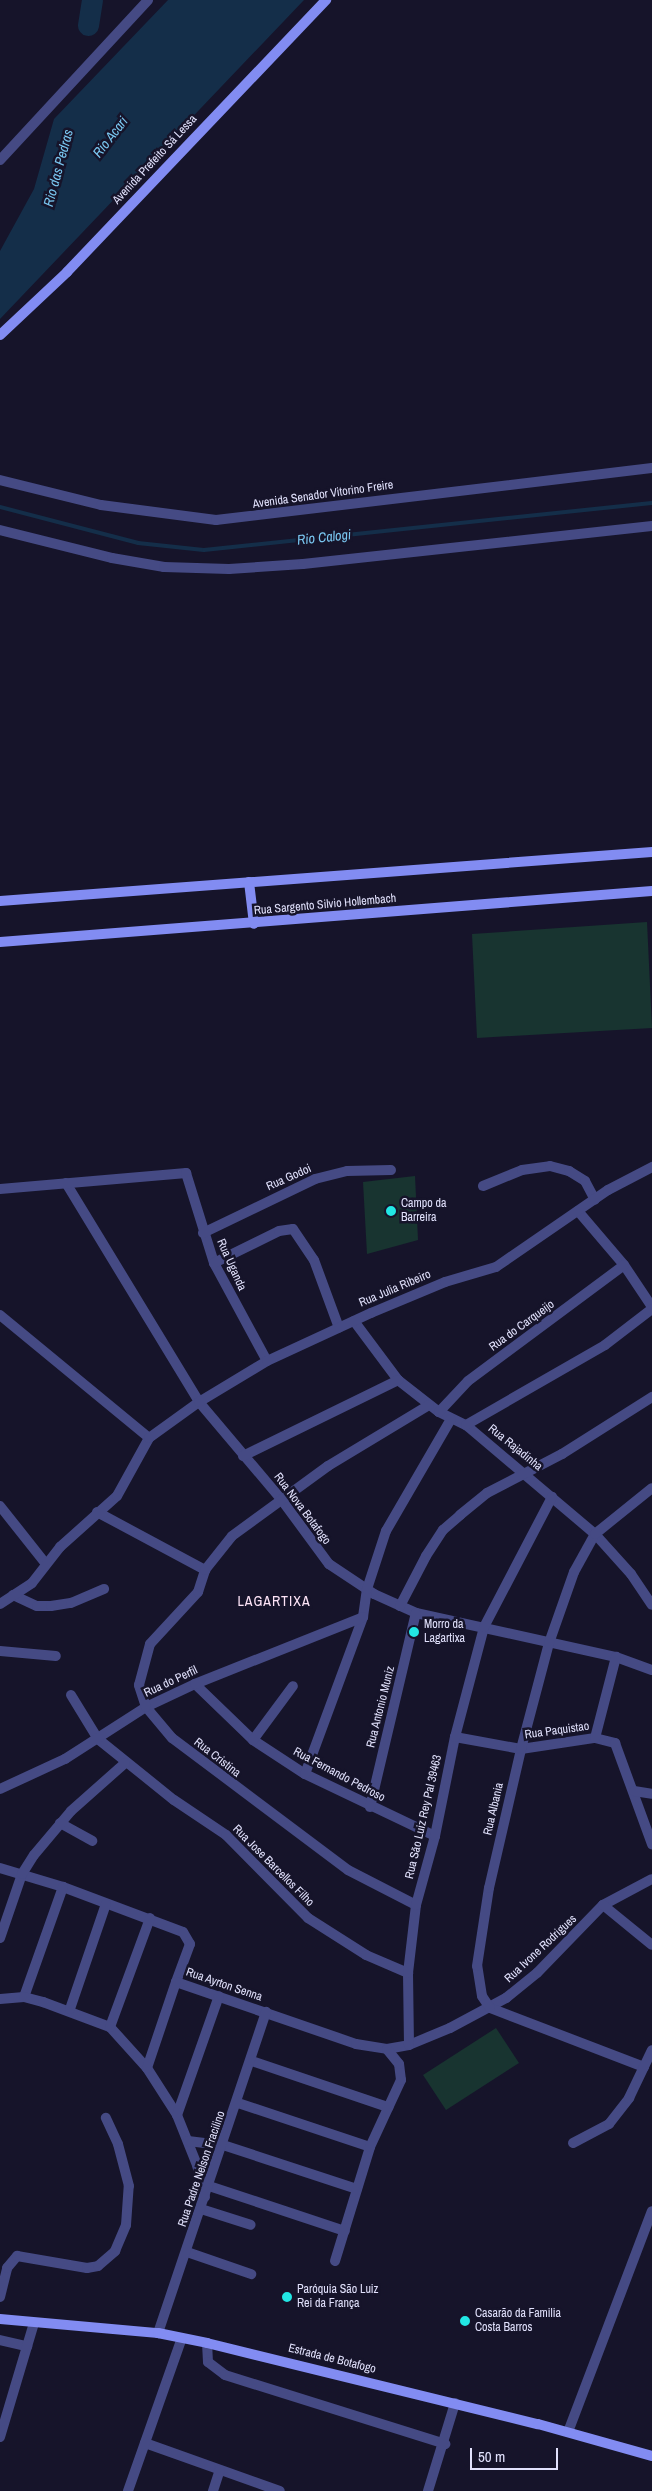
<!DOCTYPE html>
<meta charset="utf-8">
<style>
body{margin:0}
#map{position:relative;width:652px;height:2491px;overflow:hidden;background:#16142a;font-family:"Archivo Narrow",sans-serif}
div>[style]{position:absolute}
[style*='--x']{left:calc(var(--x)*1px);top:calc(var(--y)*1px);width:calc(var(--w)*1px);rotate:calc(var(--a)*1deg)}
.green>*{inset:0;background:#183430}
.water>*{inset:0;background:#142e49}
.stream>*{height:4px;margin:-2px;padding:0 2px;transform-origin:2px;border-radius:2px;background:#142e49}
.river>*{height:21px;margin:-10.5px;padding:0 10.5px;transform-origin:10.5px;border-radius:10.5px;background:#142e49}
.street>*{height:10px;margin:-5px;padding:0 5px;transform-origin:5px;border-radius:5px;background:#454a84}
.secondary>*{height:10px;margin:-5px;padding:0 5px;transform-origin:5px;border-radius:5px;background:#828cf2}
.dots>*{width:14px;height:14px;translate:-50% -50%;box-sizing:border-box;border:2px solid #16142a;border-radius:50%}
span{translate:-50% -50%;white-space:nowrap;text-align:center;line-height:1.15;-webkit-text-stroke:5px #16142a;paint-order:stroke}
.street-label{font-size:12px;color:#e1e1fc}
.poi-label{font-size:12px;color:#e1e1fc}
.left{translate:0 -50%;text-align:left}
.water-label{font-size:14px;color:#7ac7f1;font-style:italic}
.neighbourhood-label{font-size:14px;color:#fce3f6;letter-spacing:1px}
.scale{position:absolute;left:470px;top:2448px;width:88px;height:22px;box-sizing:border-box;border:2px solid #e1e1fc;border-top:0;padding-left:6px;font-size:15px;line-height:18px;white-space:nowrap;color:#e1e1fc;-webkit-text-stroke:4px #16142a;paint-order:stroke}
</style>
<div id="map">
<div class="green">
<i style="clip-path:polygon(647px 922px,652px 1028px,477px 1038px,472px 934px)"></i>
<i style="clip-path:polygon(415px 1176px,418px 1240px,367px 1254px,363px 1182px)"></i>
<i style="clip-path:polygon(496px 2028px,519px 2063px,446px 2110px,423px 2075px)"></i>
</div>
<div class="water">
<i style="clip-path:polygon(168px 0,304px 0,0 319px,0 251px,34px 189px,54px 119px)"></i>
</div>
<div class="stream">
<i style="--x:0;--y:507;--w:143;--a:14.6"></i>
<i style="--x:138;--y:543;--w:66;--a:6.1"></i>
<i style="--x:204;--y:550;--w:450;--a:-6"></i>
</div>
<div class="river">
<i style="--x:88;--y:25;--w:25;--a:-81"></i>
</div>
<div class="street">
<i style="--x:0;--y:160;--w:218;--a:-47.2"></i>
<i style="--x:0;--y:480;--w:104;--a:13.9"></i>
<i style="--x:101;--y:505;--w:116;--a:7.4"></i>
<i style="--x:216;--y:520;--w:439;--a:-6.8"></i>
<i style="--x:0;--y:530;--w:115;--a:14"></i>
<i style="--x:112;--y:558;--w:53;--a:9.8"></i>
<i style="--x:164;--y:567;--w:65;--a:1.8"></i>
<i style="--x:229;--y:569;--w:74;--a:-3.9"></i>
<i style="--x:303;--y:564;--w:351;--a:-6.2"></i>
<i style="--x:66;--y:1183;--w:256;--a:58.7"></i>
<i style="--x:199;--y:1402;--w:127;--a:49.8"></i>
<i style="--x:281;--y:1499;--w:81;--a:53.6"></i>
<i style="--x:329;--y:1564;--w:54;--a:33.7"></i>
<i style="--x:374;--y:1594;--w:46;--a:24.3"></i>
<i style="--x:416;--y:1613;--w:205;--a:12.4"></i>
<i style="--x:616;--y:1657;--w:38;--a:20"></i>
<i style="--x:483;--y:1186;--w:42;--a:-22.3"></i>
<i style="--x:522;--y:1170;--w:28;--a:-8"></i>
<i style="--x:550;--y:1166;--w:20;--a:15"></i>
<i style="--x:569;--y:1171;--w:19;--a:32"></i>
<i style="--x:585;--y:1181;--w:21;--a:62"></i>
<i style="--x:0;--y:1189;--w:187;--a:-4.9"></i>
<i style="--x:186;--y:1173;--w:94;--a:72.7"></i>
<i style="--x:214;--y:1263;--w:111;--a:61.6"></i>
<i style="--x:578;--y:1211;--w:71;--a:49.6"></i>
<i style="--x:624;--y:1265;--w:50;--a:56.3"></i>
<i style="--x:203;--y:1233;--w:124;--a:-25.7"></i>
<i style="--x:315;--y:1179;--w:33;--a:-14"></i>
<i style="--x:347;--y:1171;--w:44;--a:-1.3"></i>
<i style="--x:214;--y:1263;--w:72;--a:-26.2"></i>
<i style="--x:279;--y:1231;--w:14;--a:-8"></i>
<i style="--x:293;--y:1229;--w:37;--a:56"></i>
<i style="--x:314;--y:1260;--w:72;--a:69.8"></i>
<i style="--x:0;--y:1315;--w:193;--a:39.5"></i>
<i style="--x:354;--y:1321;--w:74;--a:53.3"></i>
<i style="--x:398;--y:1380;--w:52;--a:38"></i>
<i style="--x:439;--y:1412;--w:30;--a:26"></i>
<i style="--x:466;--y:1425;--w:169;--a:40.2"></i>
<i style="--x:595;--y:1534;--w:54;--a:48"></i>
<i style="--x:631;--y:1574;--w:37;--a:56"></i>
<i style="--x:439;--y:1412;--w:42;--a:-46.9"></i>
<i style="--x:468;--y:1381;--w:194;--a:-36.6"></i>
<i style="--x:466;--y:1425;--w:160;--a:-29.9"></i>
<i style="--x:605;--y:1345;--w:59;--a:-37.5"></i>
<i style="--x:243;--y:1456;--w:173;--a:-26.1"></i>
<i style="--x:0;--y:1506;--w:74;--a:51.6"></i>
<i style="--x:97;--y:1512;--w:123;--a:28.2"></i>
<i style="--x:13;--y:1595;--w:26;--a:25"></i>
<i style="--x:37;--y:1606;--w:14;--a:0"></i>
<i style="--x:51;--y:1606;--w:20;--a:-9"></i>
<i style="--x:71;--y:1603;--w:36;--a:-23"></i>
<i style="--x:0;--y:1604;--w:38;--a:-33"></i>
<i style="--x:32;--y:1583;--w:46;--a:-52.1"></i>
<i style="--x:60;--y:1547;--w:76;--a:-41.8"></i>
<i style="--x:117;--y:1496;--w:66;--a:-61.1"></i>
<i style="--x:149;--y:1438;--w:62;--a:-35.8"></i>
<i style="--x:199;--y:1402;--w:79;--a:-31.1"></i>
<i style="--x:267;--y:1361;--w:115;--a:-24.8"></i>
<i style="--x:371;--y:1313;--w:80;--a:-22.7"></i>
<i style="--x:445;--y:1282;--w:53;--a:-16.4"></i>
<i style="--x:496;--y:1267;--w:136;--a:-34.5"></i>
<i style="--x:608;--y:1190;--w:50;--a:-27.6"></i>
<i style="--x:400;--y:1606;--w:56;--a:-62.5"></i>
<i style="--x:426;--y:1556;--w:31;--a:-57"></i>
<i style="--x:443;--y:1530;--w:23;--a:-41"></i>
<i style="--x:460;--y:1515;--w:35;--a:-39"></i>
<i style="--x:487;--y:1493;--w:85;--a:-27.5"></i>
<i style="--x:562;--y:1454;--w:107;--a:-32.3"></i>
<i style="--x:0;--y:1651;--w:56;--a:5.1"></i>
<i style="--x:195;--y:1684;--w:81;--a:44"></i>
<i style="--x:253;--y:1740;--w:62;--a:33.2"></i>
<i style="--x:305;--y:1774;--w:144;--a:25.5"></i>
<i style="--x:71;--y:1695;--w:52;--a:58.5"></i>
<i style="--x:98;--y:1739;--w:97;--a:38.8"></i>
<i style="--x:174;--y:1800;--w:63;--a:33.9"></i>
<i style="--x:226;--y:1835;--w:117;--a:45.3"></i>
<i style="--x:308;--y:1918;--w:69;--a:32.5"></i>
<i style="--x:366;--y:1955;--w:46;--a:23.2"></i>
<i style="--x:455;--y:1737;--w:67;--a:10.3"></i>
<i style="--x:521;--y:1749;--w:75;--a:-8.5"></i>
<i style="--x:595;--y:1738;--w:21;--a:14"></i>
<i style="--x:615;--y:1743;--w:108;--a:69.9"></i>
<i style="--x:595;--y:1738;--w:84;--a:-75.5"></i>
<i style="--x:253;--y:1740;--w:67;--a:-53.5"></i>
<i style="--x:305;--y:1774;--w:167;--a:-69.7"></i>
<i style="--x:363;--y:1617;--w:28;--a:-82"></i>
<i style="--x:367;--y:1589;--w:61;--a:-71.9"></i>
<i style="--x:386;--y:1531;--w:129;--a:-59.9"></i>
<i style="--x:0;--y:1789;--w:72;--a:-24.8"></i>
<i style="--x:65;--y:1759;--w:96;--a:-32.7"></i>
<i style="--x:146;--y:1707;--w:54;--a:-25.1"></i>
<i style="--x:195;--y:1684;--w:181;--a:-21.7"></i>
<i style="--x:634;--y:1791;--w:18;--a:9"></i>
<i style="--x:370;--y:1807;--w:199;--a:-76.7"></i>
<i style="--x:60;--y:1823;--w:37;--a:29"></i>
<i style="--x:0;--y:1868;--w:66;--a:16.8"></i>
<i style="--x:63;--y:1887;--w:128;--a:20.6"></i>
<i style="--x:183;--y:1932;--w:14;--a:60"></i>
<i style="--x:190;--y:1944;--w:40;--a:110.2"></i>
<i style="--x:176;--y:1982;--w:190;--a:19"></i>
<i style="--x:356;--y:2044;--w:31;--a:9"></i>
<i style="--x:387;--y:2049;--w:22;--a:-10"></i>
<i style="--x:409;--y:2045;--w:44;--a:-22.5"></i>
<i style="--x:450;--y:2028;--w:64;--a:-28.2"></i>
<i style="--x:506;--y:1998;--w:40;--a:-39"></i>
<i style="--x:537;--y:1973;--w:95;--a:-45.9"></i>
<i style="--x:603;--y:1905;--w:55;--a:-28"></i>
<i style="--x:416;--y:1905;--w:76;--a:-152.8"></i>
<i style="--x:348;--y:1870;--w:220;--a:-143.1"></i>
<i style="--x:172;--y:1738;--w:40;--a:-130"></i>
<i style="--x:146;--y:1707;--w:23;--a:-108"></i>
<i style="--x:139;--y:1685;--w:42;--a:-75"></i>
<i style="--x:150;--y:1644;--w:71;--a:-47.3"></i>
<i style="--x:198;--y:1592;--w:23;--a:-72"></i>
<i style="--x:205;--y:1570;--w:43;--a:-51.5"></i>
<i style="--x:232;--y:1536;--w:119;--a:-36.1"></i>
<i style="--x:328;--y:1466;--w:118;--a:-31.1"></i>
<i style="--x:603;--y:1905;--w:63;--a:39.2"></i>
<i style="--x:0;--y:1938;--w:68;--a:-71"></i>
<i style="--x:22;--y:1874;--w:22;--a:-58"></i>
<i style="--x:34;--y:1855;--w:57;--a:-49.9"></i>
<i style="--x:71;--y:1811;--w:72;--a:-41.6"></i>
<i style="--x:24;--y:1997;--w:117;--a:-70.5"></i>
<i style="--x:0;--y:1999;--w:24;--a:-5"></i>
<i style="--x:24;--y:1997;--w:20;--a:15"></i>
<i style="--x:43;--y:2002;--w:72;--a:20.5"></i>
<i style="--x:110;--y:2027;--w:55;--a:47.9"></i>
<i style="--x:147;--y:2068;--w:56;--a:57.4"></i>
<i style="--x:177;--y:2115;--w:54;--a:68.2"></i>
<i style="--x:197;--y:2165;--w:33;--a:76"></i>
<i style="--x:70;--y:2009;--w:111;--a:-71.1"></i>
<i style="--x:110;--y:2027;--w:116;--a:-69.8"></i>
<i style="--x:409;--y:2045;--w:72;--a:-90.8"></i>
<i style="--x:408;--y:1973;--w:68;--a:-83.3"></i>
<i style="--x:416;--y:1905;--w:72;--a:-74.6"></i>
<i style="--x:435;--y:1836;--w:101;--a:-78.6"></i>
<i style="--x:455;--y:1737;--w:114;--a:-75.2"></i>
<i style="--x:484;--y:1627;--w:147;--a:-62.4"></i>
<i style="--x:252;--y:2061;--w:144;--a:18.7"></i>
<i style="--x:644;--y:2067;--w:165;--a:-159"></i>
<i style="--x:490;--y:2008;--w:14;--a:-124"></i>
<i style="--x:482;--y:1996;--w:30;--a:-99"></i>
<i style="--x:477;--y:1966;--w:79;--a:-81.3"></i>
<i style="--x:489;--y:1888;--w:143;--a:-77"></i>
<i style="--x:521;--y:1749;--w:110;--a:-75.2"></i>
<i style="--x:549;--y:1643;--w:75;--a:-70.6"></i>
<i style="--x:574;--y:1572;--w:43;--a:-61.1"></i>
<i style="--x:595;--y:1534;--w:73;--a:-38.9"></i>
<i style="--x:147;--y:2068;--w:91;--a:-71.4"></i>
<i style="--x:238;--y:2103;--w:139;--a:18.4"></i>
<i style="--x:177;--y:2115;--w:126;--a:-70.6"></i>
<i style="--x:188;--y:2141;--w:35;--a:7"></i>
<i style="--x:223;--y:2145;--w:141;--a:18.2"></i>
<i style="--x:573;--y:2143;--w:41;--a:-27.8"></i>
<i style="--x:609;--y:2124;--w:33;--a:-52"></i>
<i style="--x:629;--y:2098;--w:53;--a:-64.4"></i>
<i style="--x:209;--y:2186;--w:143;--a:18.3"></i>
<i style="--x:201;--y:2209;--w:52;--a:17.7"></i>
<i style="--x:187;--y:2252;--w:68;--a:19"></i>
<i style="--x:335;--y:2261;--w:119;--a:-72.9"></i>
<i style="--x:370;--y:2147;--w:74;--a:-65.2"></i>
<i style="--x:401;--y:2080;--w:16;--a:-97"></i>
<i style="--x:399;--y:2064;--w:19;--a:-129"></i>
<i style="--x:0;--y:2297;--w:30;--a:-76"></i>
<i style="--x:7;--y:2268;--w:16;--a:-50"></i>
<i style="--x:17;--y:2256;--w:71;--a:9.7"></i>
<i style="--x:87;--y:2268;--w:11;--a:-10"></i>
<i style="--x:98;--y:2266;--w:23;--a:-41"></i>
<i style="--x:115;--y:2251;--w:28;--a:-67"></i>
<i style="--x:126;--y:2225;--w:39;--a:-86"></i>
<i style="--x:129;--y:2186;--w:43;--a:-104.7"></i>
<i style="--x:118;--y:2144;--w:29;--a:-115"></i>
<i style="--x:158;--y:2333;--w:339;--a:-71.4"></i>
<i style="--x:0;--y:2340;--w:28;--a:13"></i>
<i style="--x:207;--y:2343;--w:19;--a:87"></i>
<i style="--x:208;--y:2362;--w:21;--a:37"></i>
<i style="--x:225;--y:2375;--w:231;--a:17.4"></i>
<i style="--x:568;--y:2432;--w:236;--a:-69.2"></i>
<i style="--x:0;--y:2437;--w:119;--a:-73.4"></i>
<i style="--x:145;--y:2443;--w:143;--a:19.6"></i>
<i style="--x:128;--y:2491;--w:162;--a:-70.6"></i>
<i style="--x:213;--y:2491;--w:22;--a:-72"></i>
<i style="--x:428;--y:2491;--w:92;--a:-72.9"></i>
</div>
<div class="secondary">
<i style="--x:0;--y:335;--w:92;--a:-43.2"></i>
<i style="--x:67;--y:272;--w:376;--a:-46.4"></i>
<i style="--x:249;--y:882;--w:42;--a:83.2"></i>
<i style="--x:0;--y:901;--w:654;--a:-4.3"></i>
<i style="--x:0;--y:942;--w:654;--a:-4.47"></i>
<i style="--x:0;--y:2319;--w:159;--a:5.1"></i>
<i style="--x:158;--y:2333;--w:50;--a:11.5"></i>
<i style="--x:207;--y:2343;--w:341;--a:13.8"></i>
<i style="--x:538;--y:2424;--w:118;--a:15.7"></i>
</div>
<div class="dots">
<i style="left:391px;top:1211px;background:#22e7e4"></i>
<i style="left:414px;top:1632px;background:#22e7e4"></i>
<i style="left:287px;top:2297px;background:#22e7e4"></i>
<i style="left:465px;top:2321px;background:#22e7e4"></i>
</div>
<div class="street-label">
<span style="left:155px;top:160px;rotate:-47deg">Avenida Prefeito Sá Lessa</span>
<span style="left:323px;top:495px;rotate:-8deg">Avenida Senador Vitorino Freire</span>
<span style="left:325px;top:905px;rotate:-5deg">Rua Sargento Silvio Hollembach</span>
<span style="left:289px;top:1178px;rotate:-24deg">Rua Godoi</span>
<span style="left:231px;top:1265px;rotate:66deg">Rua Uganda</span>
<span style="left:395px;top:1289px;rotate:-23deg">Rua Julia Ribeiro</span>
<span style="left:522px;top:1326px;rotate:-36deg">Rua do Carqueijo</span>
<span style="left:515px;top:1448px;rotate:39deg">Rua Rajadinha</span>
<span style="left:302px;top:1509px;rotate:53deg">Rua Nova Botafogo</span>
<span style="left:171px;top:1682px;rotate:-25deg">Rua do Perfil</span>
<span style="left:381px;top:1707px;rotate:-76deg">Rua Antonio Muniz</span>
<span style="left:557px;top:1731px;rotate:-8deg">Rua Paquistao</span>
<span style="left:217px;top:1758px;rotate:38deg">Rua Cristina</span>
<span style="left:339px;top:1775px;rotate:28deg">Rua Fernando Pedroso</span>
<span style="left:494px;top:1809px;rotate:-77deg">Rua Albania</span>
<span style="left:424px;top:1817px;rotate:-77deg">Rua Sāo Luiz Rey Pal 39463</span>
<span style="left:273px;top:1866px;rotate:45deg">Rua Jose Barcellos Filho</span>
<span style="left:541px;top:1949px;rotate:-43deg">Rua Ivone Rodrigues</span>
<span style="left:224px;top:1985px;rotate:19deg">Rua Ayrton Senna</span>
<span style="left:202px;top:2169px;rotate:-71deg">Rua Padre Nelson Fracilino</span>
<span style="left:332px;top:2359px;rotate:14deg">Estrada de Botafogo</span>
</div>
<div class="poi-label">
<span class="left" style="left:401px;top:1211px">Campo da<br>Barreira</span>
<span class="left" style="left:424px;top:1632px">Morro da<br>Lagartixa</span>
<span class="left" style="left:297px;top:2297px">Paróquia São Luiz<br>Rei da França</span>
<span class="left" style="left:475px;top:2321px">Casarão da Familia<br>Costa Barros</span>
</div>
<div class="water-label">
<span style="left:110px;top:137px;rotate:-52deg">Rio Acari</span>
<span style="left:58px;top:168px;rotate:-75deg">Rio das Pedras</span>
<span style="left:324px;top:537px;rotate:-6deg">Rio Calogi</span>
</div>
<div class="neighbourhood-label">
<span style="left:274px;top:1601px">LAGARTIXA</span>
</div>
<div class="scale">50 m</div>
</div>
